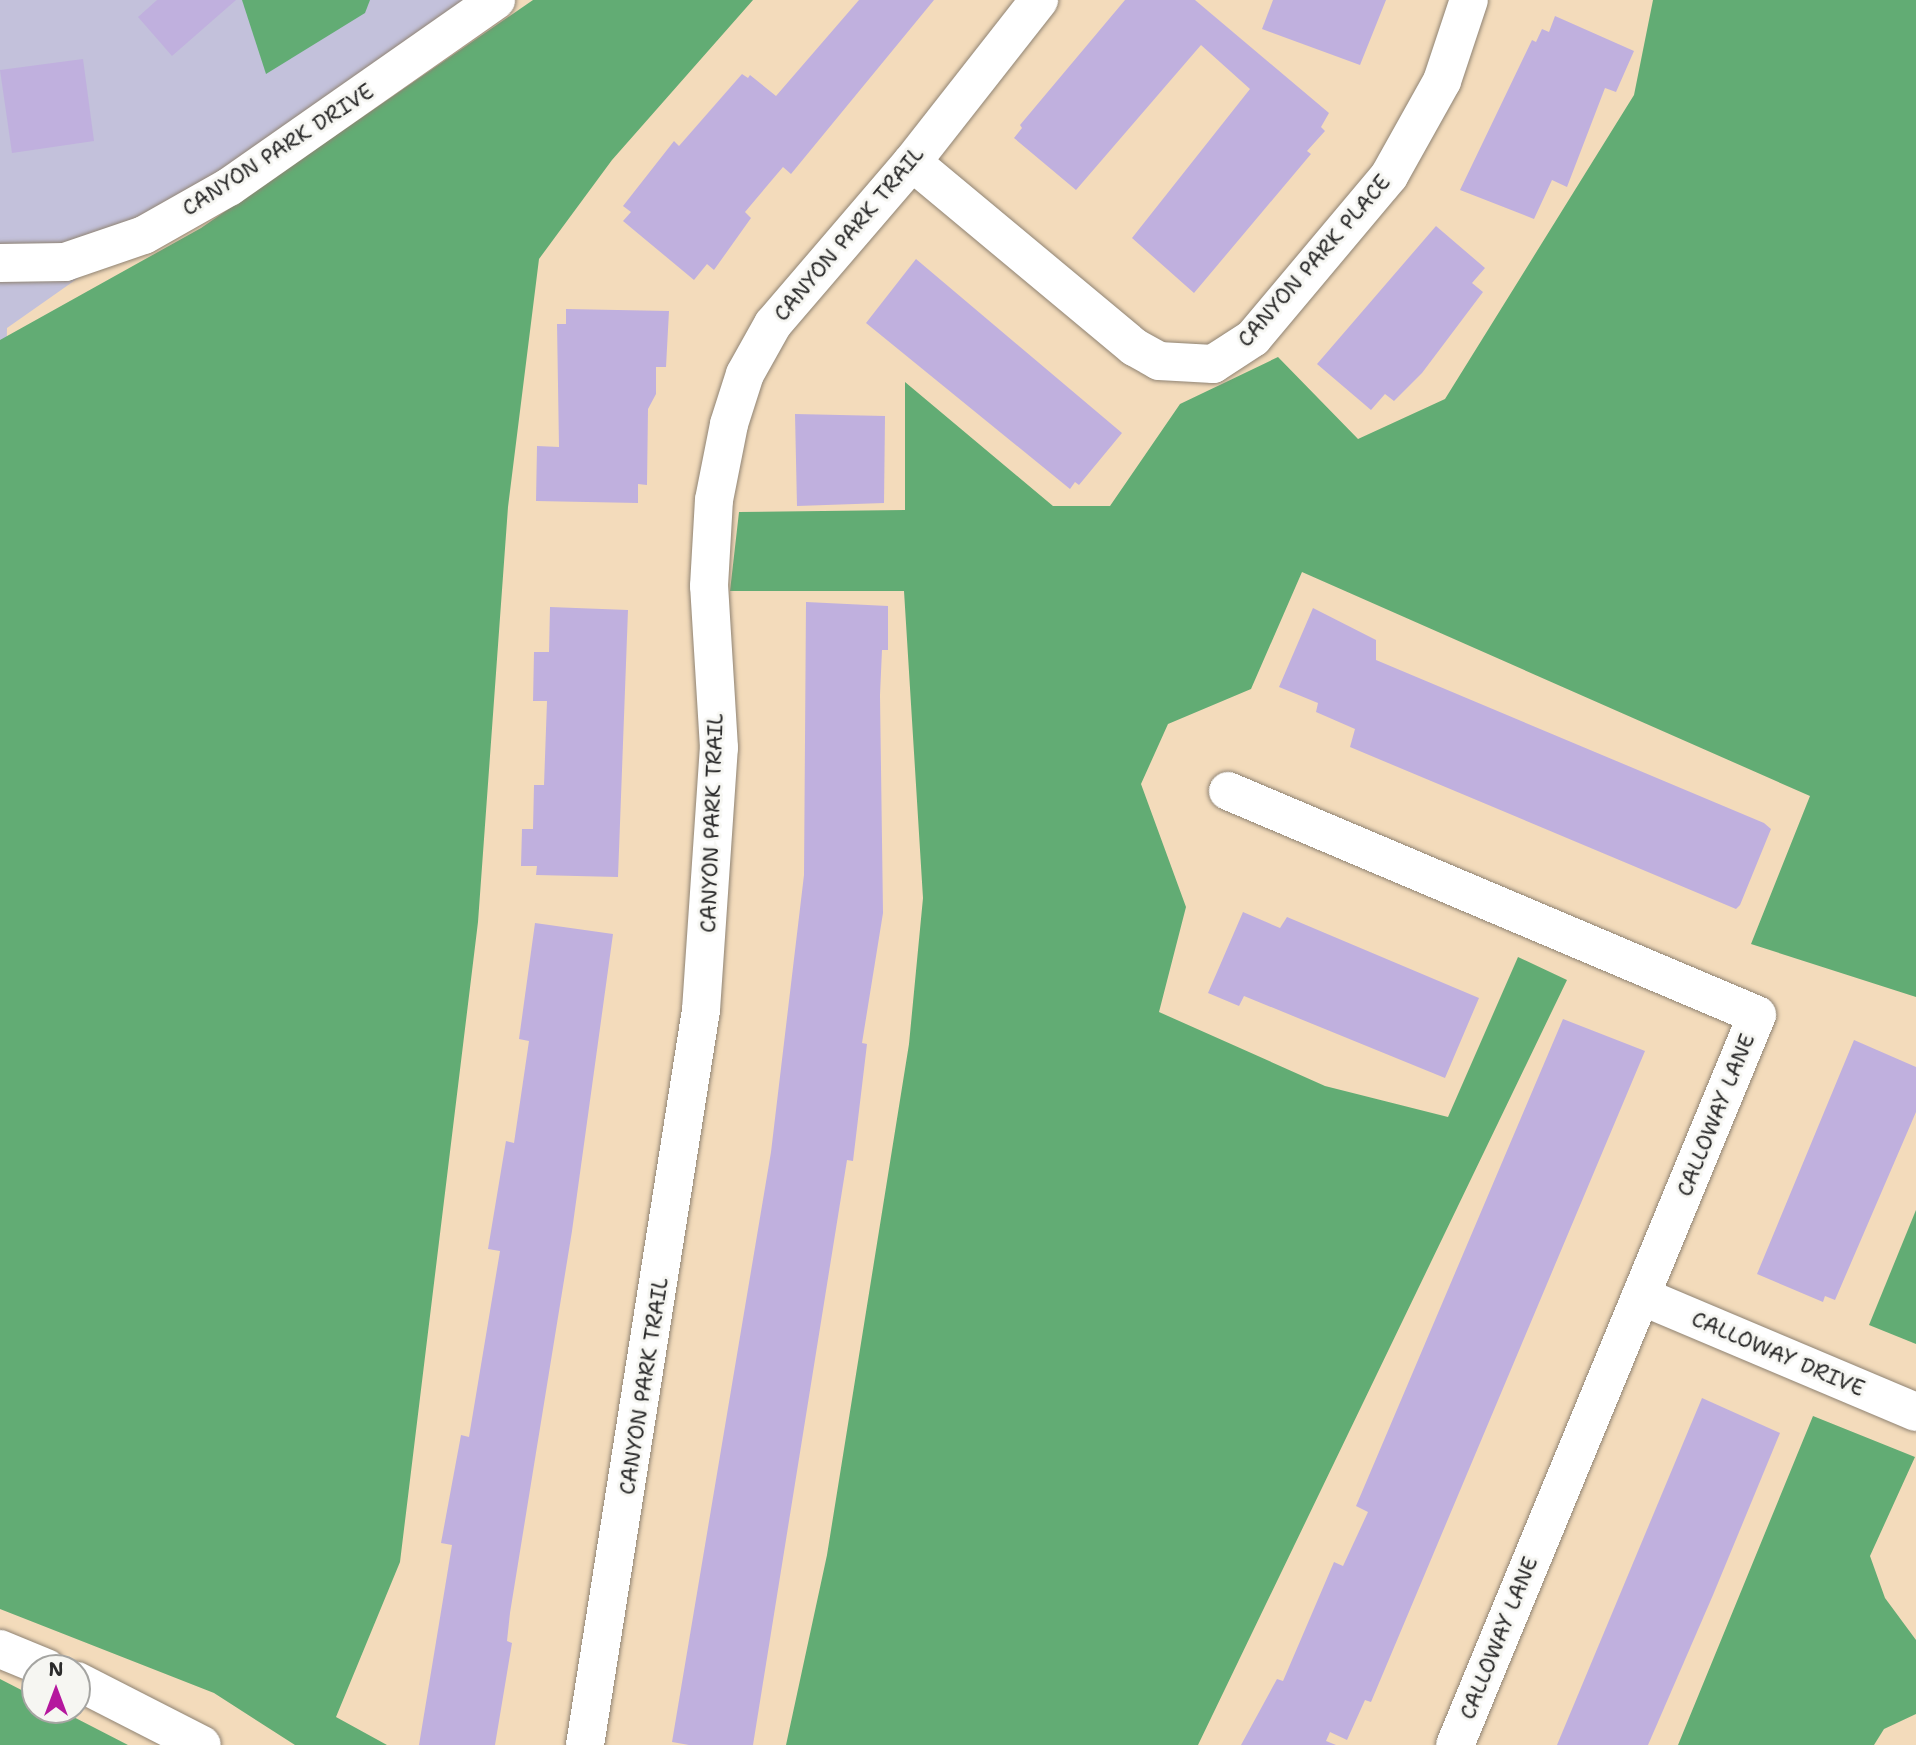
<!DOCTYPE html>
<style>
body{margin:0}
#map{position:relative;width:1916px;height:1745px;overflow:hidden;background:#f3dbbb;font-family:"Shantell Sans",sans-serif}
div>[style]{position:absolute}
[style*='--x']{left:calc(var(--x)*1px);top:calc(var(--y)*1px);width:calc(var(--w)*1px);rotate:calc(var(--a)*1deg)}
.industrial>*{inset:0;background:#c3c1db}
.forest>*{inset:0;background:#62ac74}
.building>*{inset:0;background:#c0b0de}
.roads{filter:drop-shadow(0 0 2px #8f8373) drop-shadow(0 0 2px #8f8373)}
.minor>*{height:38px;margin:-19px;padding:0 19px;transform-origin:19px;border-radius:19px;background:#fff}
span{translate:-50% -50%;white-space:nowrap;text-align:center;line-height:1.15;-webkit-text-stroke:6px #f6f6f2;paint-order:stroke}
.street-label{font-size:21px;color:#2b2b2b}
.north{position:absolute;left:21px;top:1654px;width:70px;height:70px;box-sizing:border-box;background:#f6f6f2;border:2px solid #a5a5a2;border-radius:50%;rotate:0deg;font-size:19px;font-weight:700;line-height:28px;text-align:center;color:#2b2b2b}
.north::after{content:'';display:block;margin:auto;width:24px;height:32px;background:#b5179e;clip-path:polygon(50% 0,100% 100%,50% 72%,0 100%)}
</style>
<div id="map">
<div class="industrial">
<i style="clip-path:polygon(0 0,474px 0,7px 328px,0 703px)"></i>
</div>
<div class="forest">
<i style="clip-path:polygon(242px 0,370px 0,365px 13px,266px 74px)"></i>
<i style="clip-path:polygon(533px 0,753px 0,612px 160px,539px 259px,508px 507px,478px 922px,400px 1562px,336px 1717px,387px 1745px,295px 1745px,214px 1693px,0 1609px,0 340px,201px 228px)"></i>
<i style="clip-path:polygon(1653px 0,1916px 0,1916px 997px,1751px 944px,1810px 796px,1302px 572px,1251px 689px,1168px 724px,1141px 784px,1186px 907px,1159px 1012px,1325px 1086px,1448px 1117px,1518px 957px,1567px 980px,1198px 1745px,786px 1745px,827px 1555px,909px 1044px,923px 898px,904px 591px,730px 591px,739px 512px,905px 510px,905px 382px,1053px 506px,1110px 506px,1180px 404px,1278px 357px,1358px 439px,1445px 399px,1634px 95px)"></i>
<i style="clip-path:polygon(1916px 1210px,1916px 1344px,1869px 1325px)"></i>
<i style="clip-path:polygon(1813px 1416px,1915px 1457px,1870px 1556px,1885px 1598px,1916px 1640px,1916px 1714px,1884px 1729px,1874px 1745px,1678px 1745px)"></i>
<i style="clip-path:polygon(0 1679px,35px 1697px,35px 1710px,60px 1710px,128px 1745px,0 1745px)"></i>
</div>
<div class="building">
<i style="clip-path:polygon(157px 0,236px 0,172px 56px,138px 17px)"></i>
<i style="clip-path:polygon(859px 0,934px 0,791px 174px,783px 167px,745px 212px,751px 218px,714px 270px,707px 264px,694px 280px,623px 221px,631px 212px,623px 206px,674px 141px,679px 146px,742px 74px,748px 78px,750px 75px,776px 96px)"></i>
<i style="clip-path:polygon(1125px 0,1195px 0,1329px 113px,1321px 127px,1325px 131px,1307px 151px,1311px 154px,1194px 293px,1132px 238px,1250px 89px,1201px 45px,1076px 190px,1014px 138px,1022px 128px,1020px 125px)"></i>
<i style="clip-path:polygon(1273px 0,1386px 0,1360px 65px,1262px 29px)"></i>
<i style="clip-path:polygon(1555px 16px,1634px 51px,1616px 92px,1605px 88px,1567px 187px,1552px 180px,1534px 219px,1460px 190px,1532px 40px,1536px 42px,1542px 29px,1549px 32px)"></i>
<i style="clip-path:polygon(83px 59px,94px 141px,12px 153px,0 70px)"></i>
<i style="clip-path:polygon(1436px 226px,1485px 268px,1472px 283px,1483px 292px,1422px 373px,1394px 401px,1385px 394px,1371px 410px,1317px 364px)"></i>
<i style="clip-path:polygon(916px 259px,1122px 433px,1079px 485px,1075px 482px,1070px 489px,866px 323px)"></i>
<i style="clip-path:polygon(566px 309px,669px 311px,666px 367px,656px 367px,656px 394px,648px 409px,647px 485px,638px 484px,638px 503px,536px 501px,537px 446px,559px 447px,557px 324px,566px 324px)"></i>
<i style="clip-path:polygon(795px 414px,885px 416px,884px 503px,797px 506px)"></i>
<i style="clip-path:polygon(806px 602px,888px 606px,888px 650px,882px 650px,880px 695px,883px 913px,862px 1043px,867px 1044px,853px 1161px,847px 1160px,753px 1745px,689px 1745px,672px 1742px,771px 1152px,804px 875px)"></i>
<i style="clip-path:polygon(550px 607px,628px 610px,618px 877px,536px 875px,537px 866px,521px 866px,522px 829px,533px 829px,534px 785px,544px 785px,547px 701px,533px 701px,534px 652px,549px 652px)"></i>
<i style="clip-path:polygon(1313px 608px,1376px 640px,1376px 660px,1764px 823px,1771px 829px,1740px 905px,1736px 909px,1350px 747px,1355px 729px,1316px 712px,1318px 703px,1279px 687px)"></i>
<i style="clip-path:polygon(1243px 912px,1280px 928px,1287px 917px,1479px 998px,1445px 1078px,1244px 996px,1239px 1006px,1208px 993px)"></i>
<i style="clip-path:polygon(535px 923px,613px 934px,572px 1231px,510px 1613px,507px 1641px,512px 1643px,495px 1745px,419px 1745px,452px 1545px,441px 1543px,461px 1435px,469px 1437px,500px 1251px,488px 1249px,506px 1141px,514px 1143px,529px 1041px,519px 1039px)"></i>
<i style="clip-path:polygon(1563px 1019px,1645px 1051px,1371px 1702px,1365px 1700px,1347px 1740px,1330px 1732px,1326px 1741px,1336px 1745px,1241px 1745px,1277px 1679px,1283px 1681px,1334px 1562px,1343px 1566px,1368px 1512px,1356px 1506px)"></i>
<i style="clip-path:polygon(1854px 1040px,1916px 1067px,1916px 1112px,1835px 1300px,1825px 1296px,1823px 1302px,1757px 1274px)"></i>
<i style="clip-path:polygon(1702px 1398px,1780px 1433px,1713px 1595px,1648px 1745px,1557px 1745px)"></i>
</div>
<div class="roads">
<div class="minor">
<i style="--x:912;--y:162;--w:289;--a:39.8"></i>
<i style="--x:1134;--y:347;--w:29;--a:29"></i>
<i style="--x:1159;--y:361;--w:54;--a:3.2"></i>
<i style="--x:1213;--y:364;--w:48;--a:-33"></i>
<i style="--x:1253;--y:338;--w:212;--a:-50"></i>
<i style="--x:1389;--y:176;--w:109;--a:-60.8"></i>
<i style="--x:1442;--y:81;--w:85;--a:-71.6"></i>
<i style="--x:0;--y:263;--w:65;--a:-0.9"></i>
<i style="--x:65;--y:262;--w:83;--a:-18.9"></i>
<i style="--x:144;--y:235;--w:98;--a:-29.5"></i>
<i style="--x:229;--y:187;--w:326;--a:-35"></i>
<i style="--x:1228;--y:791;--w:574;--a:22.95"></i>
<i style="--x:1757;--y:1015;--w:790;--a:112.47"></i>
<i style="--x:1641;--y:1296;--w:298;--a:22.9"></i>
<i style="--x:0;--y:1649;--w:50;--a:22.4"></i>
<i style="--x:77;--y:1681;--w:140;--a:27.1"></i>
<i style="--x:585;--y:1745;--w:744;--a:-81.03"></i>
<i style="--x:701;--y:1010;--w:263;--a:-86.1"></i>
<i style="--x:719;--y:748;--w:162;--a:-93.5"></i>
<i style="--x:709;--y:586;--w:86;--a:-86.7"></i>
<i style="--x:714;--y:500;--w:77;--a:-78.8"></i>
<i style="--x:729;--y:424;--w:52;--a:-72.3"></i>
<i style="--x:745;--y:374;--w:57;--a:-60.8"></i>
<i style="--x:773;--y:324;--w:213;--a:-49.4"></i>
<i style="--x:912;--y:162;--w:206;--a:-51.9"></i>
</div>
</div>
<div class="street-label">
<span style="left:278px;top:150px;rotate:-33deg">CANYON PARK DRIVE</span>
<span style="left:849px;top:234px;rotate:-50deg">CANYON PARK TRAIL</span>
<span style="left:1314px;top:261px;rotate:-49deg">CANYON PARK PLACE</span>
<span style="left:712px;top:823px;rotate:-88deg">CANYON PARK TRAIL</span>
<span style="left:1716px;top:1115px;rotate:-68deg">CALLOWAY LANE</span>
<span style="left:1778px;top:1354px;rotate:23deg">CALLOWAY DRIVE</span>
<span style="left:644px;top:1386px;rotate:-81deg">CANYON PARK TRAIL</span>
<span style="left:1499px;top:1638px;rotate:-68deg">CALLOWAY LANE</span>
</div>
<div class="north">N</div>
</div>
